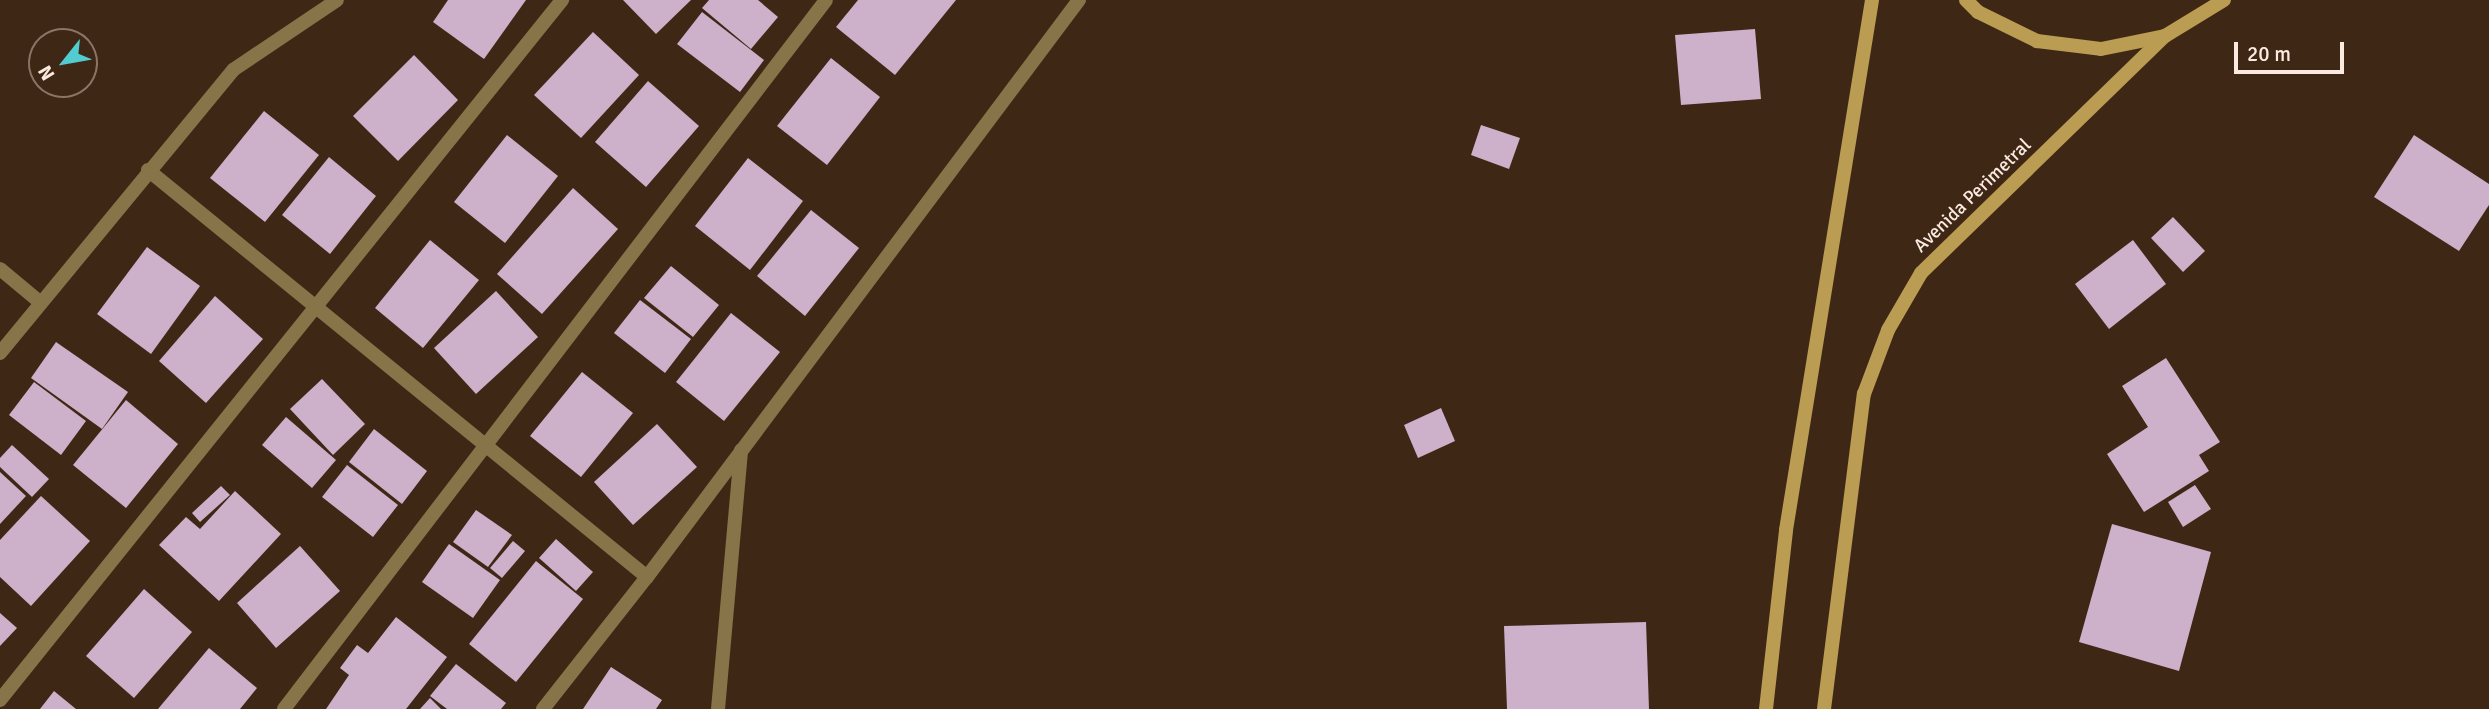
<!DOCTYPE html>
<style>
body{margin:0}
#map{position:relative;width:2489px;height:709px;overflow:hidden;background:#3f2716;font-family:Signika,sans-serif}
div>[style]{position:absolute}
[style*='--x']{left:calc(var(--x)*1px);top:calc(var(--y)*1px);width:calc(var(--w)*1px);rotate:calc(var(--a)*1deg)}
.building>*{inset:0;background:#cdb0c9}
.minor>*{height:14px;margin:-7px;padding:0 7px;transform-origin:7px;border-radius:7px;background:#877448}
.secondary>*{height:14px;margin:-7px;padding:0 7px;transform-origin:7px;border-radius:7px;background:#ba9c52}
span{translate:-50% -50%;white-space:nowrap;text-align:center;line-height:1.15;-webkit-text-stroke:7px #3f2716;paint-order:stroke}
.street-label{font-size:19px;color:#fbeadf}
.north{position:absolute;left:28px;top:28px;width:70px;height:70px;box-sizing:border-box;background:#3f2716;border:2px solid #8a7566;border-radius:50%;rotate:239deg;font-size:19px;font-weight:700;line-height:28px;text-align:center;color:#fbeadf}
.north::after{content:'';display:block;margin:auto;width:24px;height:32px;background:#52ccd0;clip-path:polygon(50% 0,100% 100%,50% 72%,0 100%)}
.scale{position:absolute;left:2234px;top:42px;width:110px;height:32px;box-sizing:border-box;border:4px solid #fbeadf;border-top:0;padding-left:9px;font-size:21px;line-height:24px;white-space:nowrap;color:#fbeadf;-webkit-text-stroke:5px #3f2716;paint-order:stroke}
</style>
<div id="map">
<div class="building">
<i style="clip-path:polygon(448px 0,526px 0,484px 59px,433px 22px)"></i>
<i style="clip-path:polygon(623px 0,691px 0,656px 34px)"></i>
<i style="clip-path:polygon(709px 0,758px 0,778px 17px,751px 49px,702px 8px)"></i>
<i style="clip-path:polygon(858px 0,956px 0,895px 75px,836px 27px)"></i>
<i style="clip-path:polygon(702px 12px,764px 60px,740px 92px,677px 44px)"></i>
<i style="clip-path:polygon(1755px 29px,1761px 99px,1681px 105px,1675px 35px)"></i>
<i style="clip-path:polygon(593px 32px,639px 75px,581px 138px,534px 95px)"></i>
<i style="clip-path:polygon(414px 55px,458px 100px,398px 161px,353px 116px)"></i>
<i style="clip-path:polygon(831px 58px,880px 97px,827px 165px,777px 126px)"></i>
<i style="clip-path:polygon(648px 81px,699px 126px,646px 187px,595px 142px)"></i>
<i style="clip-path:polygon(264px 111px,319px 155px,265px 222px,210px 178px)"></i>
<i style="clip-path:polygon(1481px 125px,1520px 138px,1509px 169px,1471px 155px)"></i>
<i style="clip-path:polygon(507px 135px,558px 176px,505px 243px,454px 202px)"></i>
<i style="clip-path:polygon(2414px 135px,2489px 184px,2489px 205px,2459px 251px,2374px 197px)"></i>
<i style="clip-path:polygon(329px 157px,376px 196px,330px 254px,282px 215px)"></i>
<i style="clip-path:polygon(748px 158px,803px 201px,750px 270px,695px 226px)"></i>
<i style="clip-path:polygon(573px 188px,618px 229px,542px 314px,497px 274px)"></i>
<i style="clip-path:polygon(811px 210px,859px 248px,805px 316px,757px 276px)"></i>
<i style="clip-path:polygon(2173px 217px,2205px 251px,2183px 272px,2151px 238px)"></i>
<i style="clip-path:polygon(430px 240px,479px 280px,423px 348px,375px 308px)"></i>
<i style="clip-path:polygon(2133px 240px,2166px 284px,2109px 329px,2075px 284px)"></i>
<i style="clip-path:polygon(147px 247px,200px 286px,151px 354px,97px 314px)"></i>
<i style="clip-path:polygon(671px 266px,719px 305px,693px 337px,644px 298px)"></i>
<i style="clip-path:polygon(496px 291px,538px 337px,476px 394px,434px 348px)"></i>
<i style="clip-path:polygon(215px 296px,263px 339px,206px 403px,159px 361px)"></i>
<i style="clip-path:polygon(640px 300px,691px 339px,665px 373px,614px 333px)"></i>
<i style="clip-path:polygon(731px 313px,780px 352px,724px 421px,676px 382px)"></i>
<i style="clip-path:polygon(56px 342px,128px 392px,102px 429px,31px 378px)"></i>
<i style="clip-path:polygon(2166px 358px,2220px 442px,2199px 455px,2209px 471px,2144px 512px,2107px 454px,2148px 427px,2122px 386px)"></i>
<i style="clip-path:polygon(582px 372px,633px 413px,581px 477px,530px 436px)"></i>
<i style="clip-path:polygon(322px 379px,365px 424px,333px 455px,290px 409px)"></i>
<i style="clip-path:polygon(34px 382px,86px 421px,61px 455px,9px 415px)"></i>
<i style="clip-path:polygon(126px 400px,178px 444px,126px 508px,73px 465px)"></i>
<i style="clip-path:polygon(1441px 408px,1455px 441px,1418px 458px,1404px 425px)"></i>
<i style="clip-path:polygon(286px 417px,336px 460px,312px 488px,262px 445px)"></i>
<i style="clip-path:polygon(657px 424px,697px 467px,633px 525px,594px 482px)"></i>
<i style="clip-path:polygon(374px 429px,427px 471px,402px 504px,349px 462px)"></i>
<i style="clip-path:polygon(12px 445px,49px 479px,32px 497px,0 467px,0 458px)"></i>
<i style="clip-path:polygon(347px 465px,398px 505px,373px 537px,322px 497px)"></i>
<i style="clip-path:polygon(0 472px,26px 496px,0 524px)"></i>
<i style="clip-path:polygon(2195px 485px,2211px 509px,2183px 527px,2168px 502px)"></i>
<i style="clip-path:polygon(221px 486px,230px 495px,200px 522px,192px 513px)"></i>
<i style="clip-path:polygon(235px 491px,281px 534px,219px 601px,159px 545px,186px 517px,200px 529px)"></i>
<i style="clip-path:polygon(41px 496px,90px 541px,31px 606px,0 577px,0 540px)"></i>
<i style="clip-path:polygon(476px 510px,512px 535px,488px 567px,453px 542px)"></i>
<i style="clip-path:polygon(2112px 524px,2211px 552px,2179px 671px,2079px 642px)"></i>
<i style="clip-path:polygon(556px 539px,593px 572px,576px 591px,539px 558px)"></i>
<i style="clip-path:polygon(513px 541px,525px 551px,502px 578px,490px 568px)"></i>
<i style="clip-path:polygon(449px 544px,500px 580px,473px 618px,422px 582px)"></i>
<i style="clip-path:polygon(300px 546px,340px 591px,276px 648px,237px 603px)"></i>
<i style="clip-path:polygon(536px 561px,583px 599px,516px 682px,469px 644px)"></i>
<i style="clip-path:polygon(144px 589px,192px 632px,134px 698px,86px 656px)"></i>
<i style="clip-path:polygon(0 613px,17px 628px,0 646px)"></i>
<i style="clip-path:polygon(396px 617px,447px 657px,406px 709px,326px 709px,349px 675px,340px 668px,357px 645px,368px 653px)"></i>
<i style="clip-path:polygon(1646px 622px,1649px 709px,1507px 709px,1504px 626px)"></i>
<i style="clip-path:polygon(209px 648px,257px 688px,240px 709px,158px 709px)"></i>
<i style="clip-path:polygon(456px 664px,506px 703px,501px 709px,447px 709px,430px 696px)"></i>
<i style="clip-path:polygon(611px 667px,662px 700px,656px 709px,583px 709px)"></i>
<i style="clip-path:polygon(54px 691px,76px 709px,40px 709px)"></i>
<i style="clip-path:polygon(430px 698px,441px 709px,420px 709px)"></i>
</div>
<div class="minor">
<i style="--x:148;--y:170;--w:644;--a:39.2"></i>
<i style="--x:0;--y:269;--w:53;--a:39.7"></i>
<i style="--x:0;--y:353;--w:367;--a:-50.5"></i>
<i style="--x:233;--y:70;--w:125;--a:-33.9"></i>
<i style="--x:0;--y:700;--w:898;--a:-51.24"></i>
<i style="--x:284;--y:709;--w:892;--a:-52.6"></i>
<i style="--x:543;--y:709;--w:168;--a:-51.8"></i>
<i style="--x:647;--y:577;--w:721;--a:-53.18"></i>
<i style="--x:718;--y:709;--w:260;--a:-84.9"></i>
</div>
<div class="secondary">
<i style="--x:1966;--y:0;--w:17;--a:45"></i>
<i style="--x:1978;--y:12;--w:66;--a:26.2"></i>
<i style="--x:2037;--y:41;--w:64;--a:7.1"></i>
<i style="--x:2101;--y:49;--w:65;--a:-11.5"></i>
<i style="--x:2165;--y:36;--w:69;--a:-31.4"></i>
<i style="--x:1766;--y:709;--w:180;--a:-83.6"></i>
<i style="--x:1786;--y:530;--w:537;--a:-80.78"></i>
<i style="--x:1824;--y:709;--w:318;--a:-82.8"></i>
<i style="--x:1864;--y:394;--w:68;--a:-69.4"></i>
<i style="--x:1888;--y:330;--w:66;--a:-59.9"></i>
<i style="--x:1921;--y:273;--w:340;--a:-44.2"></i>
</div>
<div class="street-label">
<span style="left:1973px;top:196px;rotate:-44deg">Avenida Perimetral</span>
</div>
<div class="north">N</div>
<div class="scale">20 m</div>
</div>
